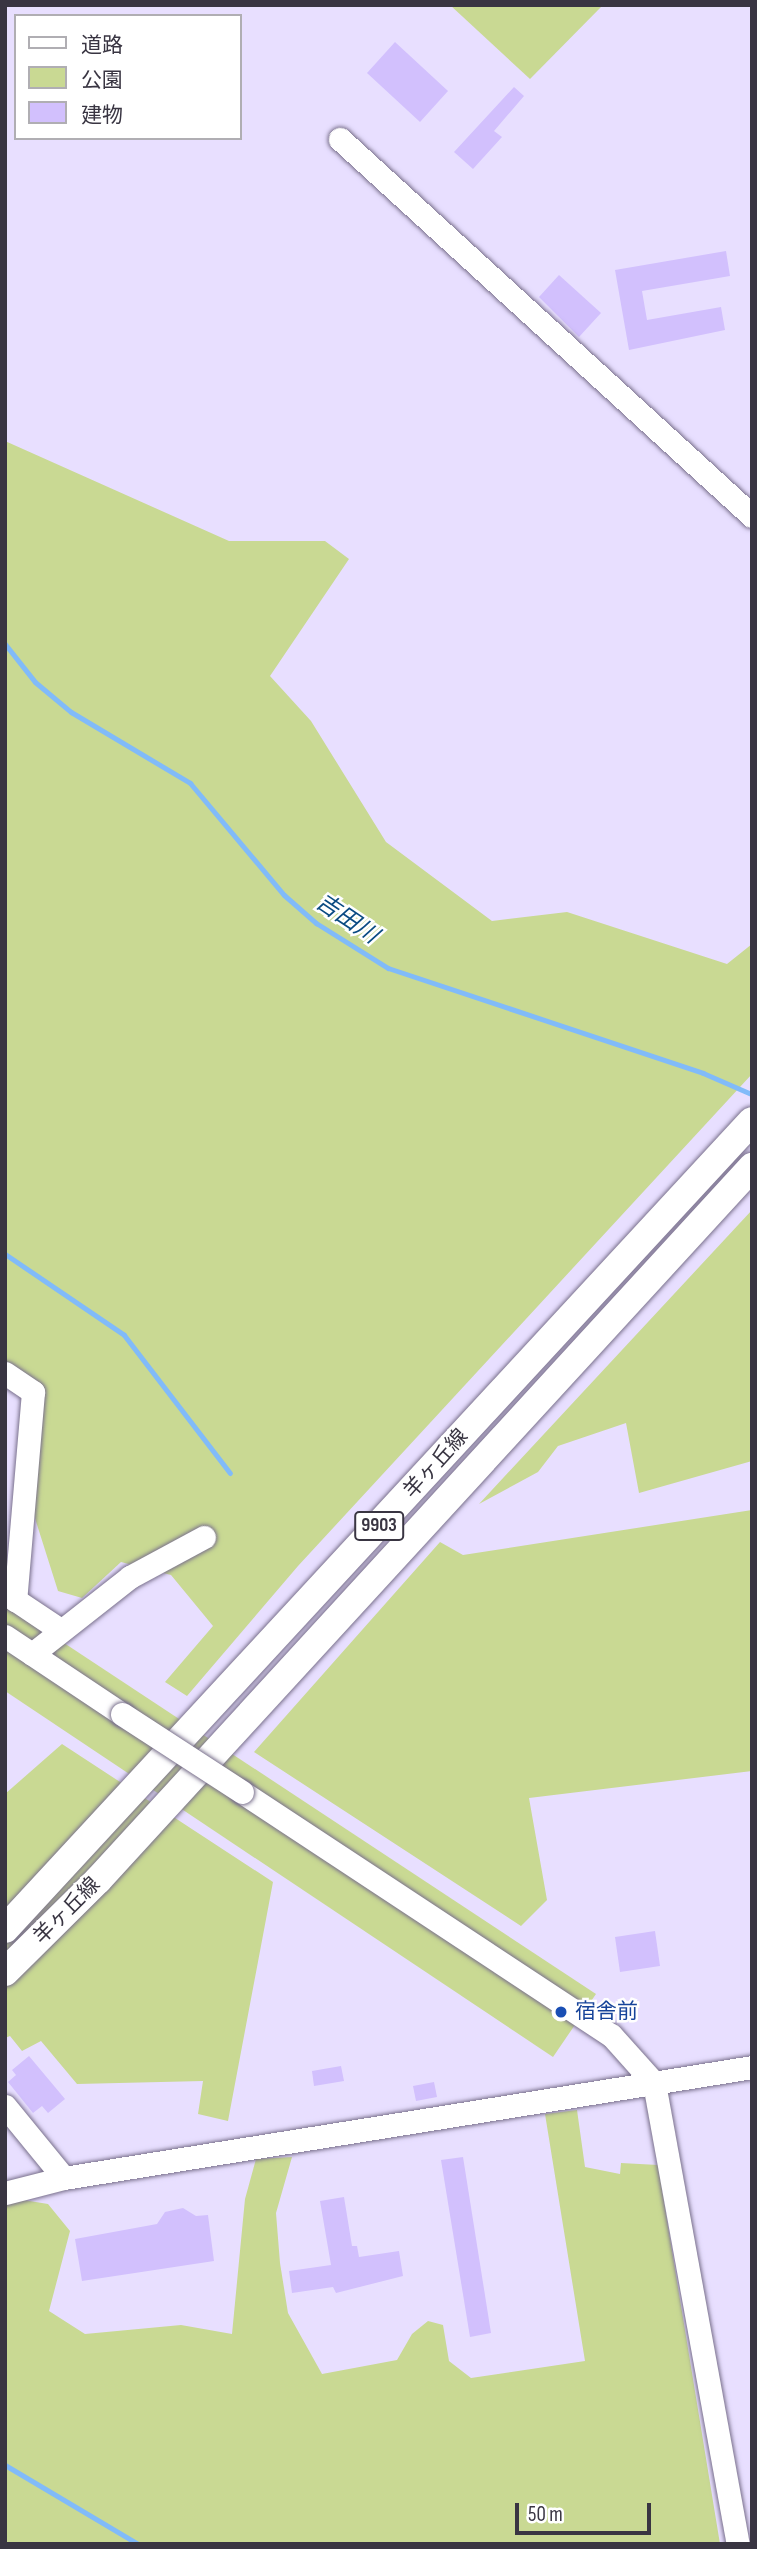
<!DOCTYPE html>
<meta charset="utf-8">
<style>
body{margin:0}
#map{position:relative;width:757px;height:2549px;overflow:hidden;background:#e8dfff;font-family:"Sofia Sans Condensed","Noto Sans JP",sans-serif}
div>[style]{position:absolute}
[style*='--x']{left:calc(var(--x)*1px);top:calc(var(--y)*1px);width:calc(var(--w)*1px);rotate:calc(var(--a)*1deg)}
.green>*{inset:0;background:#c9d993}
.stream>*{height:5px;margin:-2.5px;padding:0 2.5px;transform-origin:2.5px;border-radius:2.5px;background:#81bbf9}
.building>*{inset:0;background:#d2c0fd}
.roads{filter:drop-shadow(0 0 2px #79708c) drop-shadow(0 0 2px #79708c)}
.minor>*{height:23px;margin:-11.5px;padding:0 11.5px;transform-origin:11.5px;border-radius:11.5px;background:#fff}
.major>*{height:28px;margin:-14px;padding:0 14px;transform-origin:14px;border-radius:14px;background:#fff}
.bridges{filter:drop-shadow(0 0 2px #79708c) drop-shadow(0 0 2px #79708c)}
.minor-bridge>*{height:23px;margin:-11.5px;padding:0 11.5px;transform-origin:11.5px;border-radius:11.5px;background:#fff}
.dots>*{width:19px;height:19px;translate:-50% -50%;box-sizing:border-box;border:4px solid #fff;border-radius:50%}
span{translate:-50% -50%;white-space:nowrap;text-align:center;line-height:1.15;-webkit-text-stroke:5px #fff;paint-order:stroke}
.shield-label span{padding:2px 5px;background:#fff;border:2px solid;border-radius:5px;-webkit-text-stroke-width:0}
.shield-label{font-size:19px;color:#393542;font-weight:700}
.street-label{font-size:21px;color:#393542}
.transit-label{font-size:21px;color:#164399}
.left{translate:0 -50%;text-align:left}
.water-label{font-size:23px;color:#0a4b82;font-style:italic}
.frame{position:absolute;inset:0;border:7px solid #393542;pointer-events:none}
.legend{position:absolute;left:14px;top:14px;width:228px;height:126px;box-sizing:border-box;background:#fff;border:2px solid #b0aeb3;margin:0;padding:9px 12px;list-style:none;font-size:21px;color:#393542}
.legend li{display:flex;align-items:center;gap:14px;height:35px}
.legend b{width:35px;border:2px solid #b0aeb3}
.scale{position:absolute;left:515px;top:2503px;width:136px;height:32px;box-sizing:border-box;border:4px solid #393542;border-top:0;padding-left:9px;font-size:21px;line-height:24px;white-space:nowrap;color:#393542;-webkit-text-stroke:5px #fff;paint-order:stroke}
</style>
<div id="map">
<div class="green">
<i style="clip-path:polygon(450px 5px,603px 5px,530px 79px)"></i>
<i style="clip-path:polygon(5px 441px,229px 541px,325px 541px,349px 559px,270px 676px,311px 721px,386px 842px,492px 921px,567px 912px,727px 964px,752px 944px,752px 1074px,298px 1566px,187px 1696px,165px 1682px,213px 1626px,171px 1575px,121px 1562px,82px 1598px,58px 1591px,33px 1512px,27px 1404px,5px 1369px)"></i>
<i style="clip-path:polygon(752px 1210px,752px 1461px,639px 1493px,626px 1423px,558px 1446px,538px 1472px,479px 1504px)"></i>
<i style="clip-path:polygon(752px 1510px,752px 1771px,529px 1798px,547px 1900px,521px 1926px,254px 1752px,440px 1542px,463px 1555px)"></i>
<i style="clip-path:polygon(5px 1604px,596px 1994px,553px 2057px,5px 1691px)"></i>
<i style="clip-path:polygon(62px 1744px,273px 1882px,228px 2121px,198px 2114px,203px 2081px,77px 2084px,41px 2041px,22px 2051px,10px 2036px,5px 2038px,5px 1794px)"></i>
<i style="clip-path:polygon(577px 2110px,585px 2167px,620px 2174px,621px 2163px,658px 2165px,720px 2544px,5px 2544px,5px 2197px,48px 2204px,70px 2231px,49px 2311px,85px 2334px,181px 2325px,232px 2334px,245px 2199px,256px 2159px,292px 2157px,276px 2213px,280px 2263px,288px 2313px,322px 2374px,397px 2360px,412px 2334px,428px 2321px,443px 2325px,449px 2361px,471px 2378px,585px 2361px,545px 2114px)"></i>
</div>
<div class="stream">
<i style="--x:5;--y:644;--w:48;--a:51.7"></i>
<i style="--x:35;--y:682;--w:47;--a:39.8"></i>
<i style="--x:71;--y:712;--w:139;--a:30.8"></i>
<i style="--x:190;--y:783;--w:146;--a:50"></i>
<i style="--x:284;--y:895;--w:43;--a:41.2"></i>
<i style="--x:316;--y:923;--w:85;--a:32"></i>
<i style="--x:388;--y:968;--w:332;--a:18.4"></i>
<i style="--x:703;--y:1073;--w:52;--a:23.6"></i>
<i style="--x:5;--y:1254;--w:144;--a:34.2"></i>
<i style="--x:124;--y:1335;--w:174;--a:52.5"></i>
<i style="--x:5;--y:2465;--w:155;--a:30.7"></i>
</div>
<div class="building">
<i style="clip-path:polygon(395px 42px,448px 91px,420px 122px,367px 73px)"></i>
<i style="clip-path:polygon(514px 87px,524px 96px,494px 131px,502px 137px,473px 169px,454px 152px)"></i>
<i style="clip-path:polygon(726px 251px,730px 276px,642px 291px,647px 320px,721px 307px,725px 330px,629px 350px,615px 270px)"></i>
<i style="clip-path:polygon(559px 275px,601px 313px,579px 337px,539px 297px)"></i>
<i style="clip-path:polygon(655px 1931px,660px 1966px,620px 1972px,615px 1937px)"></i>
<i style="clip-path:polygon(29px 2056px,65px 2099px,48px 2113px,42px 2106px,33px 2113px,8px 2082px,16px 2075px,12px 2070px)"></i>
<i style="clip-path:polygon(341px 2066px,344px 2081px,314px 2086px,312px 2071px)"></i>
<i style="clip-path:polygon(434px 2082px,437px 2097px,416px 2101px,413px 2086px)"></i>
<i style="clip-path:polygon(463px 2157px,491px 2333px,470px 2337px,441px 2160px)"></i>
<i style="clip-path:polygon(344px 2197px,352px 2246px,357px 2246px,359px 2257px,399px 2251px,403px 2276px,336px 2293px,333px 2287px,292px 2293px,289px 2271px,331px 2265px,320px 2201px)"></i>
<i style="clip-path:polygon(183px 2208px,196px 2216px,208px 2215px,214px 2261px,82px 2281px,75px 2239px,157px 2224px,165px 2212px)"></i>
</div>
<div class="roads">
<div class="minor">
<i style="--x:340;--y:139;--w:558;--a:42.46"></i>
<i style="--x:5;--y:1373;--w:34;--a:34"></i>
<i style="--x:33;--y:1392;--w:209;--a:94.9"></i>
<i style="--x:5;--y:1593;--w:65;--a:33.7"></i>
<i style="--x:5;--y:1636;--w:141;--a:33.7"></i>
<i style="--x:32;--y:1654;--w:125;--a:-38.2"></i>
<i style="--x:130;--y:1577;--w:84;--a:-28.4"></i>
<i style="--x:242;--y:1792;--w:442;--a:33.4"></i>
<i style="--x:611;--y:2035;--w:64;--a:48.1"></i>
<i style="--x:654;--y:2083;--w:469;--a:79.7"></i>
<i style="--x:5;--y:2106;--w:93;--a:50.7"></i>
<i style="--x:5;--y:2193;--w:61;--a:-14.3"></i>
<i style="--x:64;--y:2178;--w:697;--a:-9.16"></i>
</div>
<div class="major">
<i style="--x:5;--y:1929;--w:1100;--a:-47.25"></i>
<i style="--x:5;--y:1972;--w:131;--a:-44.7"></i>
<i style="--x:98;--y:1880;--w:968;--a:-47.47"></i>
</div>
</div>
<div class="bridges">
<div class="minor-bridge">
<i style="--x:122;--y:1714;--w:143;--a:33"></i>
</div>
</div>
<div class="dots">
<i style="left:561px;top:2012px;background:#1a4fb4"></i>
</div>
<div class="shield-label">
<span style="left:379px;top:1526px">9903</span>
</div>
<div class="street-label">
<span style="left:436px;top:1464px;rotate:-48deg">羊ヶ丘線</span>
<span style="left:67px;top:1911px;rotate:-45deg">羊ヶ丘線</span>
</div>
<div class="transit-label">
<span class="left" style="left:575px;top:2012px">宿舎前</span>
</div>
<div class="water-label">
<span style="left:347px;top:919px;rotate:34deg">吉田川</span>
</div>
<div class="frame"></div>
<ul class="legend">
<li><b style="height:9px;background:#fff"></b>道路</li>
<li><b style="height:19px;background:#c9d993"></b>公園</li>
<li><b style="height:19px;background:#d2c0fd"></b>建物</li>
</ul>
<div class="scale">50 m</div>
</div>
